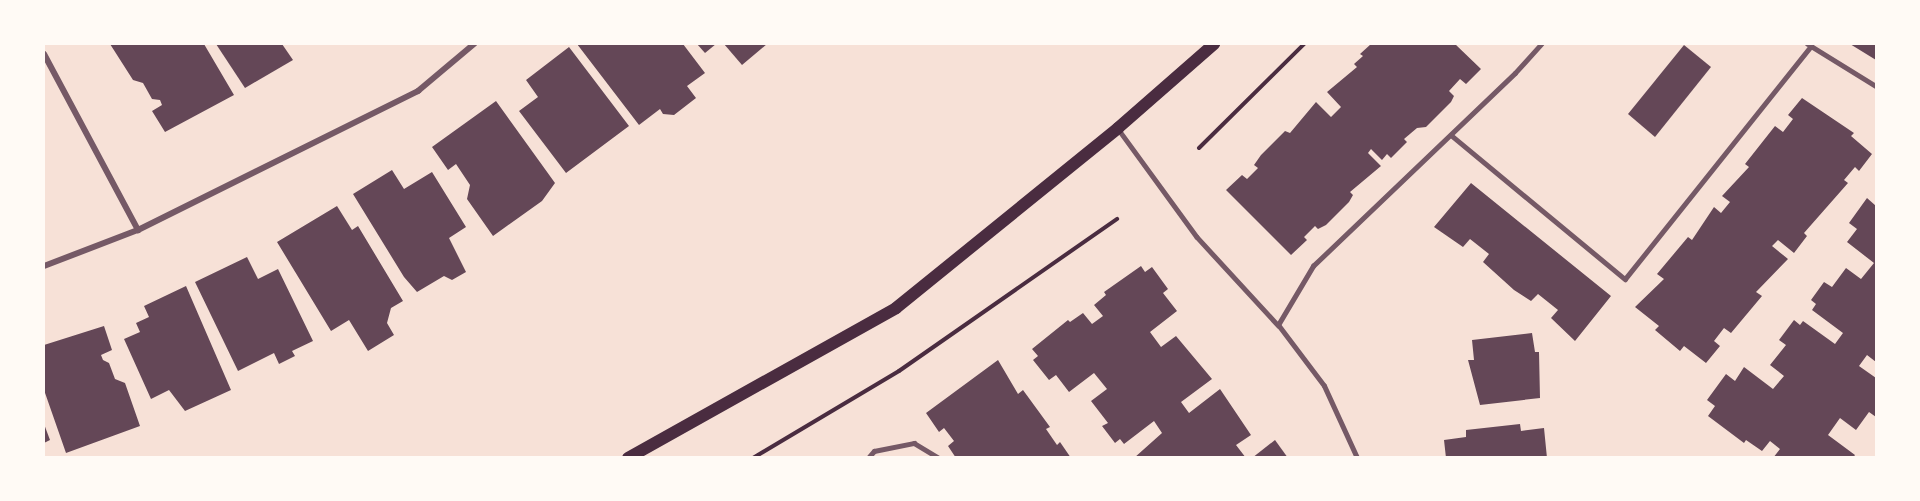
<!DOCTYPE html>
<style>
body{margin:0}
#map{position:relative;width:1920px;height:501px;overflow:hidden;background:#f7e1d7;font-family:"Public Sans",sans-serif}
div>[style]{position:absolute}
[style*='--x']{left:calc(var(--x)*1px);top:calc(var(--y)*1px);width:calc(var(--w)*1px);rotate:calc(var(--a)*1deg)}
.building>*{inset:0;background:#644757}
.path>*{height:4px;margin:-2px;padding:0 2px;transform-origin:2px;border-radius:2px;background:#4a2c40}
.service>*{height:4.5px;margin:-2.25px;padding:0 2.25px;transform-origin:2.25px;border-radius:2.25px;background:#755966}
.minor>*{height:6px;margin:-3px;padding:0 3px;transform-origin:3px;border-radius:3px;background:#755966}
.secondary>*{height:12px;margin:-6px;padding:0 6px;transform-origin:6px;border-radius:6px;background:#4a2c40}
span{translate:-50% -50%;white-space:nowrap;text-align:center;line-height:1.15;-webkit-text-stroke:4.5px #fffaf5;paint-order:stroke}
.frame{position:absolute;inset:0;border:45px solid #fffaf5;pointer-events:none}
</style>
<div id="map">
<div class="building">
<i style="clip-path:polygon(110px 44px,204px 44px,234px 95px,165px 132px,152px 111px,162px 105px,160px 100px,152px 99px,143px 83px,133px 80px)"></i>
<i style="clip-path:polygon(216px 44px,282px 44px,293px 60px,245px 88px)"></i>
<i style="clip-path:polygon(577px 44px,683px 44px,705px 73px,687px 86px,696px 98px,674px 115px,663px 114px,660px 109px,639px 125px)"></i>
<i style="clip-path:polygon(697px 44px,716px 44px,705px 53px)"></i>
<i style="clip-path:polygon(724px 44px,767px 44px,742px 65px)"></i>
<i style="clip-path:polygon(1371px 44px,1455px 44px,1481px 69px,1466px 84px,1460px 79px,1449px 91px,1454px 96px,1451px 102px,1426px 127px,1417px 128px,1404px 139px,1407px 142px,1391px 158px,1387px 154px,1382px 160px,1371px 149px,1368px 153px,1381px 166px,1350px 192px,1353px 195px,1349px 202px,1326px 225px,1318px 229px,1315px 226px,1304px 237px,1307px 240px,1291px 255px,1226px 190px,1242px 175px,1247px 179px,1258px 168px,1254px 165px,1261px 155px,1285px 131px,1290px 133px,1316px 102px,1331px 117px,1341px 107px,1327px 92px,1357px 67px,1354px 64px,1363px 56px,1360px 54px)"></i>
<i style="clip-path:polygon(1850px 44px,1876px 44px,1876px 60px)"></i>
<i style="clip-path:polygon(1684px 45px,1711px 67px,1655px 137px,1628px 114px)"></i>
<i style="clip-path:polygon(569px 47px,629px 126px,566px 173px,519px 111px,538px 97px,526px 80px)"></i>
<i style="clip-path:polygon(1802px 98px,1854px 133px,1851px 136px,1872px 154px,1859px 171px,1855px 167px,1844px 180px,1848px 183px,1804px 233px,1807px 236px,1794px 253px,1778px 240px,1772px 246px,1788px 259px,1756px 292px,1762px 296px,1731px 333px,1724px 328px,1714px 341px,1720px 346px,1706px 363px,1684px 346px,1680px 351px,1655px 330px,1659px 326px,1635px 307px,1664px 279px,1657px 274px,1688px 237px,1692px 240px,1714px 207px,1721px 213px,1730px 202px,1722px 196px,1749px 167px,1745px 164px,1775px 126px,1783px 132px,1793px 119px,1788px 115px)"></i>
<i style="clip-path:polygon(496px 101px,555px 183px,542px 201px,493px 236px,467px 199px,470px 185px,456px 164px,448px 170px,432px 147px)"></i>
<i style="clip-path:polygon(392px 170px,404px 189px,432px 172px,466px 227px,449px 238px,466px 272px,452px 280px,444px 276px,417px 292px,404px 277px,353px 194px)"></i>
<i style="clip-path:polygon(1471px 183px,1611px 296px,1575px 341px,1551px 318px,1558px 310px,1538px 294px,1531px 301px,1514px 290px,1483px 262px,1489px 254px,1470px 239px,1463px 247px,1434px 227px)"></i>
<i style="clip-path:polygon(1867px 198px,1876px 206px,1876px 362px,1867px 355px,1859px 366px,1876px 378px,1876px 417px,1869px 412px,1856px 430px,1840px 418px,1828px 435px,1855px 455px,1853px 458px,1773px 458px,1780px 449px,1770px 441px,1762px 451px,1746px 440px,1744px 443px,1708px 416px,1715px 406px,1707px 400px,1726px 374px,1735px 381px,1744px 367px,1773px 389px,1784px 376px,1770px 365px,1786px 345px,1779px 340px,1794px 320px,1800px 325px,1803px 321px,1835px 344px,1843px 333px,1812px 310px,1816px 304px,1811px 300px,1824px 282px,1832px 287px,1846px 268px,1861px 279px,1874px 263px,1847px 242px,1857px 229px,1849px 223px)"></i>
<i style="clip-path:polygon(337px 206px,352px 230px,358px 226px,403px 301px,391px 308px,387px 323px,394px 335px,368px 351px,349px 320px,331px 331px,277px 242px)"></i>
<i style="clip-path:polygon(247px 257px,258px 279px,278px 269px,313px 341px,292px 351px,295px 356px,279px 364px,274px 353px,238px 371px,195px 282px)"></i>
<i style="clip-path:polygon(1141px 266px,1145px 272px,1152px 267px,1168px 289px,1163px 293px,1177px 311px,1150px 332px,1161px 347px,1176px 336px,1212px 379px,1181px 402px,1189px 413px,1220px 389px,1251px 435px,1236px 445px,1246px 458px,1134px 458px,1162px 433px,1154px 421px,1124px 444px,1120px 439px,1115px 443px,1102px 426px,1108px 423px,1091px 401px,1107px 389px,1094px 373px,1069px 392px,1056px 375px,1049px 380px,1033px 360px,1038px 356px,1032px 349px,1068px 320px,1070px 322px,1083px 313px,1092px 324px,1103px 316px,1094px 305px,1106px 295px,1104px 292px)"></i>
<i style="clip-path:polygon(186px 286px,231px 390px,185px 411px,169px 390px,151px 399px,124px 339px,140px 332px,136px 323px,149px 317px,144px 306px)"></i>
<i style="clip-path:polygon(104px 326px,112px 350px,101px 355px,103px 360px,109px 363px,115px 379px,125px 383px,140px 426px,66px 453px,44px 390px,44px 345px)"></i>
<i style="clip-path:polygon(1532px 333px,1535px 352px,1539px 352px,1540px 398px,1480px 405px,1468px 360px,1474px 360px,1472px 340px)"></i>
<i style="clip-path:polygon(998px 360px,1018px 394px,1023px 390px,1050px 427px,1046px 429px,1057px 445px,1060px 442px,1071px 458px,956px 458px,948px 446px,954px 441px,944px 428px,939px 432px,926px 413px)"></i>
<i style="clip-path:polygon(44px 424px,50px 440px,44px 443px)"></i>
<i style="clip-path:polygon(1520px 424px,1521px 431px,1544px 428px,1547px 458px,1446px 458px,1444px 440px,1466px 437px,1466px 430px)"></i>
<i style="clip-path:polygon(1275px 440px,1288px 458px,1252px 458px)"></i>
</div>
<div class="path">
<i style="--x:1199;--y:148;--w:148;--a:-44.7"></i>
<i style="--x:753;--y:458;--w:170;--a:-30.8"></i>
<i style="--x:899;--y:371;--w:266;--a:-34.9"></i>
</div>
<div class="service">
<i style="--x:1811;--y:46;--w:76;--a:31.6"></i>
<i style="--x:1119;--y:130;--w:132;--a:53.9"></i>
<i style="--x:1197;--y:237;--w:120;--a:47.4"></i>
<i style="--x:1451;--y:135;--w:226;--a:39.6"></i>
<i style="--x:1625;--y:279;--w:298;--a:-51.4"></i>
<i style="--x:1811;--y:46;--w:4;--a:-153"></i>
<i style="--x:868;--y:458;--w:9;--a:-49"></i>
<i style="--x:874;--y:451;--w:41;--a:-11.3"></i>
<i style="--x:914;--y:443;--w:29;--a:31"></i>
<i style="--x:1357;--y:458;--w:79;--a:-114.6"></i>
<i style="--x:1324;--y:386;--w:76;--a:-127"></i>
<i style="--x:1278;--y:325;--w:69;--a:-59.3"></i>
<i style="--x:1313;--y:266;--w:279;--a:-43.7"></i>
<i style="--x:1515;--y:73;--w:39;--a:-48"></i>
</div>
<div class="minor">
<i style="--x:44;--y:54;--w:200;--a:61.9"></i>
<i style="--x:44;--y:266;--w:101;--a:-21"></i>
<i style="--x:138;--y:230;--w:313;--a:-26.4"></i>
<i style="--x:418;--y:91;--w:73;--a:-40"></i>
</div>
<div class="secondary">
<i style="--x:628;--y:458;--w:307;--a:-29.2"></i>
<i style="--x:896;--y:308;--w:286;--a:-39"></i>
<i style="--x:1118;--y:128;--w:128;--a:-41.2"></i>
</div>
<div class="frame"></div>
</div>
